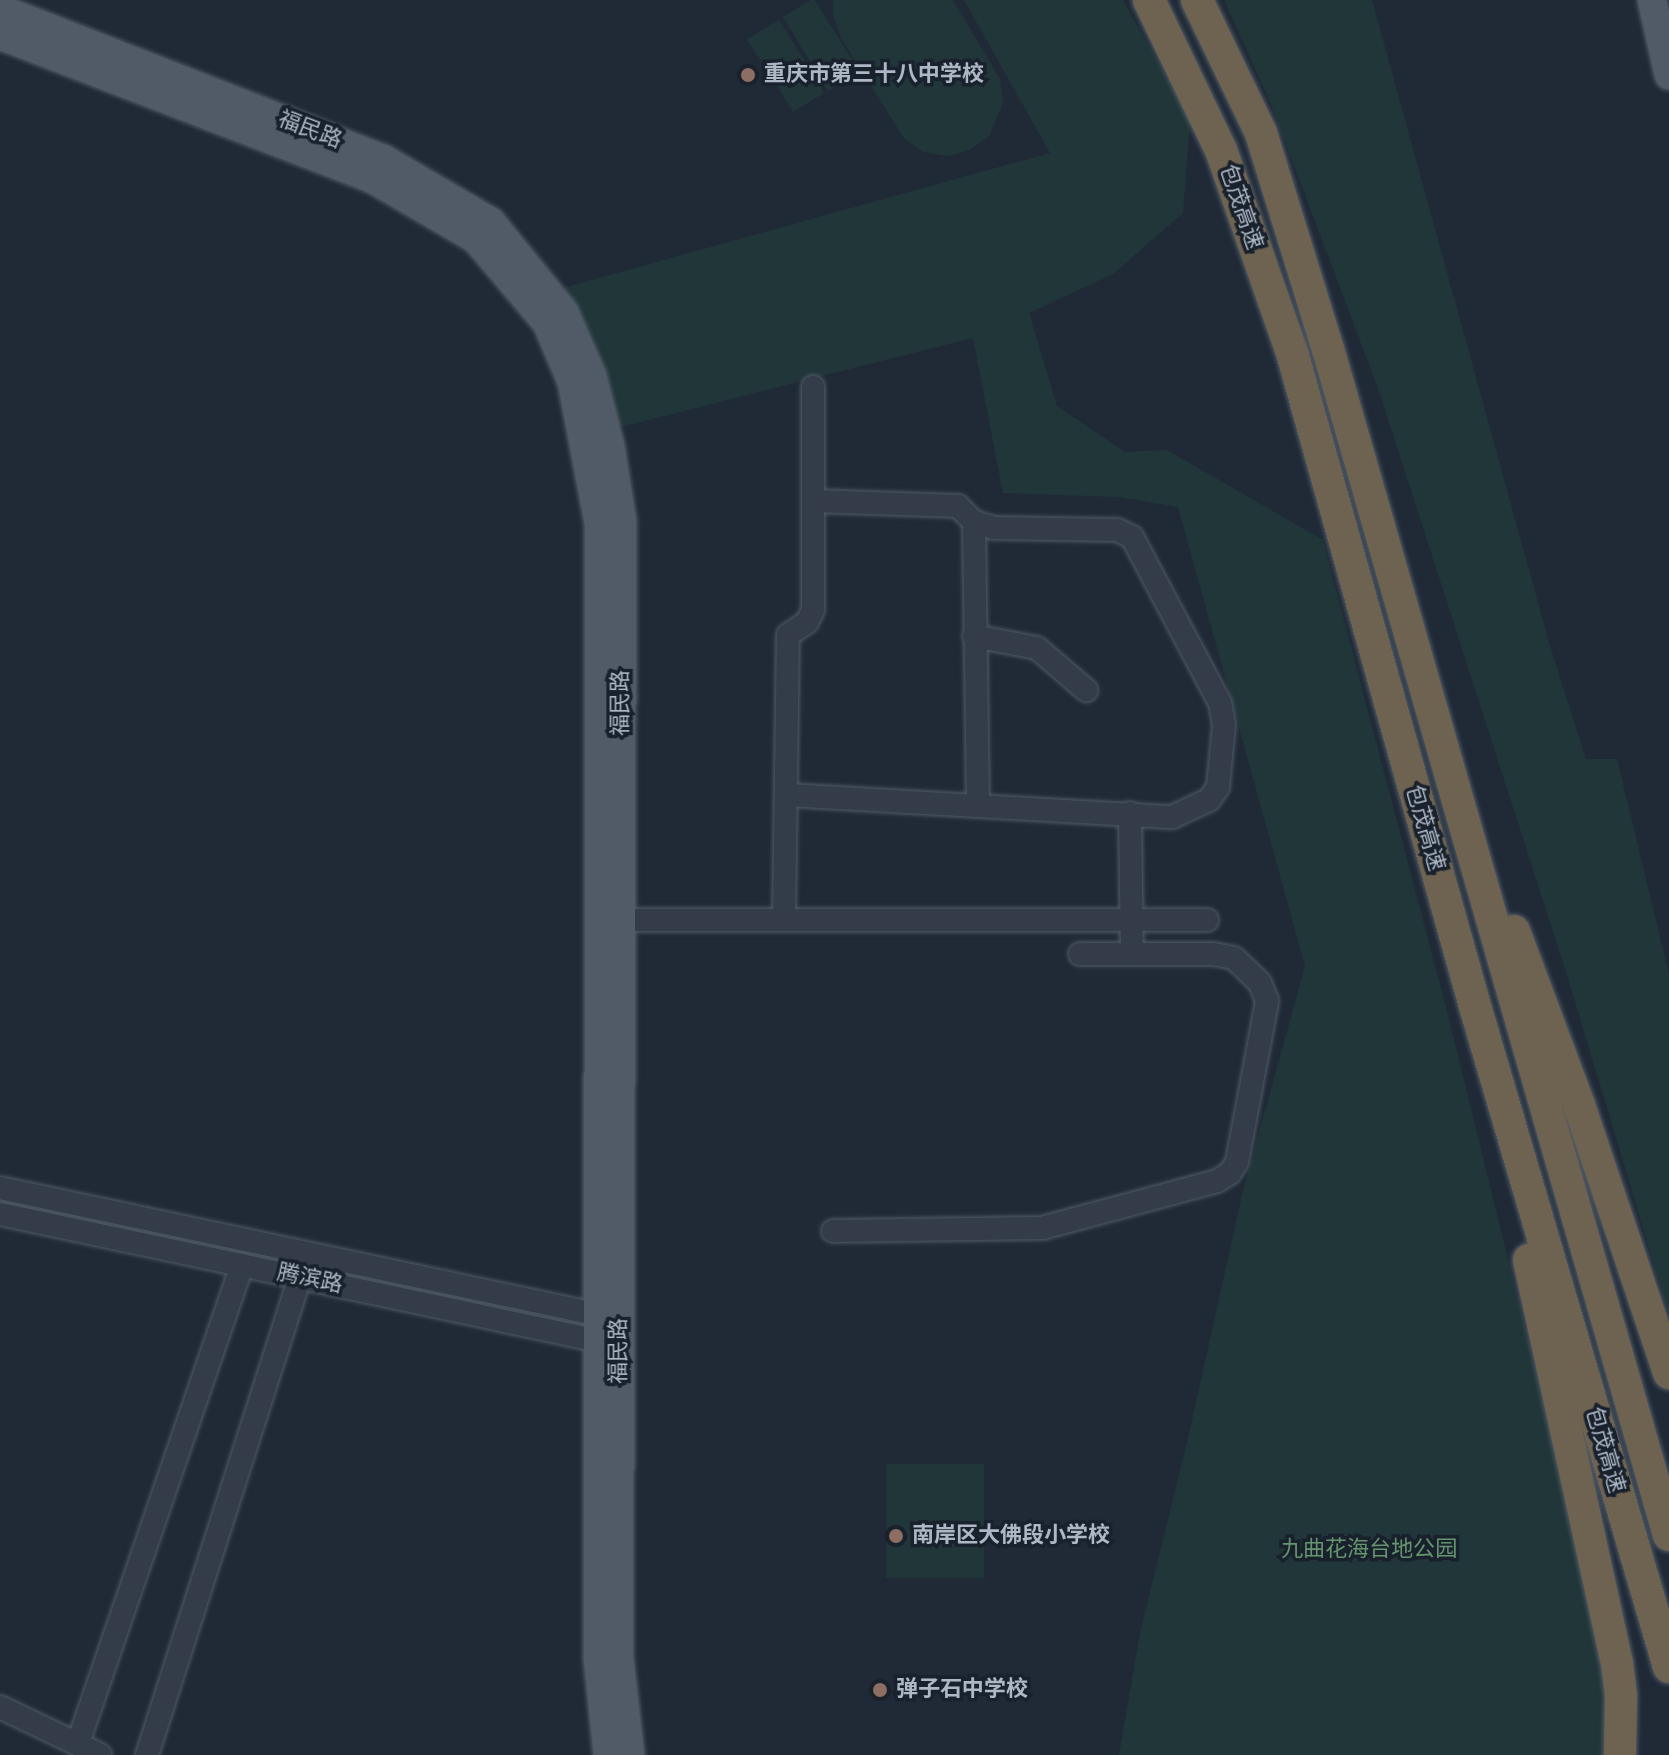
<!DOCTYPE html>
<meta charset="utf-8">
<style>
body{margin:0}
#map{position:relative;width:1669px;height:1755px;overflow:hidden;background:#202a37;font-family:"Nunito Sans","Noto Sans SC",sans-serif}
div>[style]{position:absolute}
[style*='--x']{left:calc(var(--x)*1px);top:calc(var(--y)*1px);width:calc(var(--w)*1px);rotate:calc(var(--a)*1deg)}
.green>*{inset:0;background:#213638}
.roads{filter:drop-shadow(0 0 2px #505a66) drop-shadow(0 0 2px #505a66)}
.minor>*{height:22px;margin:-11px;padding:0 11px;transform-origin:11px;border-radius:11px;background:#333c48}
.major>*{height:28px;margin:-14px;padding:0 14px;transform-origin:14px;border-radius:14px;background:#515b68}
.highway>*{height:32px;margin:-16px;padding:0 16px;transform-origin:16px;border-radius:16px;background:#6e6250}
.dots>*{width:22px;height:22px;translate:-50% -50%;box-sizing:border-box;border:4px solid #19212c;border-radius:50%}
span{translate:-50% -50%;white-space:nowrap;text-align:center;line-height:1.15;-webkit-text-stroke:7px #19212c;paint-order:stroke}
.poi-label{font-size:22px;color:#adb7c5;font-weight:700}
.left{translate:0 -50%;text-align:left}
.street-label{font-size:22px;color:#adb7c5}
.park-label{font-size:22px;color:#65956f}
</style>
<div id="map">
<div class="green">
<i style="clip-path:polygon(811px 0,815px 0,859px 71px,828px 91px,783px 17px)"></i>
<i style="clip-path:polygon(833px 0,953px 0,1000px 79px,1003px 103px,989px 136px,970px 150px,947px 156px,923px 152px,904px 138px,841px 38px,833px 15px)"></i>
<i style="clip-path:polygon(964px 0,1123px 0,1190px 120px,1183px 213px,1113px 274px,1029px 313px,1057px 406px,1125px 452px,1167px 450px,1323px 540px,1447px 1011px,1550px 1430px,1625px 1755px,1119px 1755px,1140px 1633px,1188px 1438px,1244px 1187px,1305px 966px,1178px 507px,1119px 497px,1003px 493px,973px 338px,617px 428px,586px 328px,563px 288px,1050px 153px)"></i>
<i style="clip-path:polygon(1224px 0,1372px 0,1550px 646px,1586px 759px,1617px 759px,1669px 974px,1669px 1314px,1567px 975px,1380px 394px,1270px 102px)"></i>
<i style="clip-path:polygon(779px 20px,824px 93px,793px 112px,747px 39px)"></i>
<i style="clip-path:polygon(886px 1464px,984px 1464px,984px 1578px,886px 1578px)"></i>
</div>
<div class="roads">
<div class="minor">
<i style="--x:974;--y:522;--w:283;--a:89.2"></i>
<i style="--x:974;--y:636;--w:64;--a:10.8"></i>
<i style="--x:1037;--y:648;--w:65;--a:40.6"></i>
<i style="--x:787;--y:795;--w:386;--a:3.3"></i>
<i style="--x:1172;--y:817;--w:41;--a:-24.7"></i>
<i style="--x:1209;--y:800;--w:16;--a:-55"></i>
<i style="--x:1218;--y:787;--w:62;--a:-84.5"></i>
<i style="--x:1224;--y:725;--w:22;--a:-100"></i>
<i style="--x:1220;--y:703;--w:188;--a:-117.9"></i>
<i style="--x:1132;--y:537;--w:17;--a:-155"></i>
<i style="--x:1117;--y:530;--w:123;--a:-179.1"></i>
<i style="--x:994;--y:528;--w:21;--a:-163"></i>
<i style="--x:974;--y:522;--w:23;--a:-135"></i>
<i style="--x:958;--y:506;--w:145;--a:-178"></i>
<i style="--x:1130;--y:813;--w:141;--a:89.2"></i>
<i style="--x:784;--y:919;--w:284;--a:-89.2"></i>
<i style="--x:788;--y:635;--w:23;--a:-34"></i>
<i style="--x:807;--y:622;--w:13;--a:-63"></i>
<i style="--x:813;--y:610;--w:223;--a:-90"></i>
<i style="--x:607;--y:920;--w:600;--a:0"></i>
<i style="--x:0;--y:1188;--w:628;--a:11.95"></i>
<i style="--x:0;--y:1214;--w:627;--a:11.97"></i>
<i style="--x:833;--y:1231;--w:209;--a:-0.8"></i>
<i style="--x:1042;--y:1228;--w:181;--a:-15"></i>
<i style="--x:1217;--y:1181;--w:15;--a:-32"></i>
<i style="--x:1230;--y:1173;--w:13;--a:-58"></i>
<i style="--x:1237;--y:1162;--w:164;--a:-79.4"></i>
<i style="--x:1267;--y:1001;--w:19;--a:-111"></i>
<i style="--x:1260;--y:983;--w:36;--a:-136"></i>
<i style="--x:1234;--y:958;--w:21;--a:-169"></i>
<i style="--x:1213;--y:954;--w:133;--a:180"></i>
<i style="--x:0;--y:1707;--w:111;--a:25.6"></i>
<i style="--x:78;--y:1743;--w:505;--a:-71.06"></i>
<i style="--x:147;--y:1755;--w:502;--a:-72.25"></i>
</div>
<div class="major">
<i style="--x:1652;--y:0;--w:77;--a:77.2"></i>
<i style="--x:0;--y:9;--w:411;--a:21.4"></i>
<i style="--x:383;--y:159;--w:125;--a:30.3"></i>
<i style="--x:491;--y:222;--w:116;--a:51"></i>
<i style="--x:564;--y:312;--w:70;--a:66.4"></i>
<i style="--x:592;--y:376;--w:72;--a:75.6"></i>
<i style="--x:610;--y:446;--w:76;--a:80.9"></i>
<i style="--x:622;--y:521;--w:1137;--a:90.15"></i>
<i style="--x:619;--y:1658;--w:98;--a:83.5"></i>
<i style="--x:0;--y:35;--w:400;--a:21.1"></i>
<i style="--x:373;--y:179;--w:119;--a:30.2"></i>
<i style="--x:476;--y:239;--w:110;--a:49.8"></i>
<i style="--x:547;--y:323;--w:64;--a:67"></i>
<i style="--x:572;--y:382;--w:144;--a:79.2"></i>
<i style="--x:599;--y:523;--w:1136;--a:90.05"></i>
<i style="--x:598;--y:1659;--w:97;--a:84.1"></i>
</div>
<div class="highway">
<i style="--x:1149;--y:0;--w:166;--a:64.4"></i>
<i style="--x:1221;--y:150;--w:218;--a:70.7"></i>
<i style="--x:1293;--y:356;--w:675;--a:74.36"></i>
<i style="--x:1475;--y:1006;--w:689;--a:73.64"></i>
<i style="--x:1197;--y:0;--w:148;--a:64.3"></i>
<i style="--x:1261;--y:133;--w:226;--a:72.8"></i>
<i style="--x:1328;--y:349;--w:1234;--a:73.96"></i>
<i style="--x:1514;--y:931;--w:186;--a:69.5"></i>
<i style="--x:1579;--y:1105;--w:283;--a:71.4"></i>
<i style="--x:1529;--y:1260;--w:412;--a:77.7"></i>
<i style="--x:1617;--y:1663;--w:32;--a:83"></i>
<i style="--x:1621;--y:1695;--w:60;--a:91"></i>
</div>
</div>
<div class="dots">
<i style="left:748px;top:75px;background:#8d6e63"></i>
<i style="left:896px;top:1536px;background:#8d6e63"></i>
<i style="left:880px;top:1690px;background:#8d6e63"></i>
</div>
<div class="poi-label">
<span class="left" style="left:764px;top:75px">重庆市第三十八中学校</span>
<span class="left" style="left:912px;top:1536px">南岸区大佛段小学校</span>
<span class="left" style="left:896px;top:1690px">弹子石中学校</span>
</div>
<div class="street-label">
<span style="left:310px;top:130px;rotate:21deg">福民路</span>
<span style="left:1241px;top:207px;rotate:71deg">包茂高速</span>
<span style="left:621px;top:703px;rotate:-90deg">福民路</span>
<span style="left:1425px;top:828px;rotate:74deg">包茂高速</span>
<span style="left:310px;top:1279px;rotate:12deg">腾滨路</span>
<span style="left:619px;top:1351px;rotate:-90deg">福民路</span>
<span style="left:1605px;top:1450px;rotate:74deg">包茂高速</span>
</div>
<div class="park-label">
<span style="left:1369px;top:1550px">九曲花海台地公园</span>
</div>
</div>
